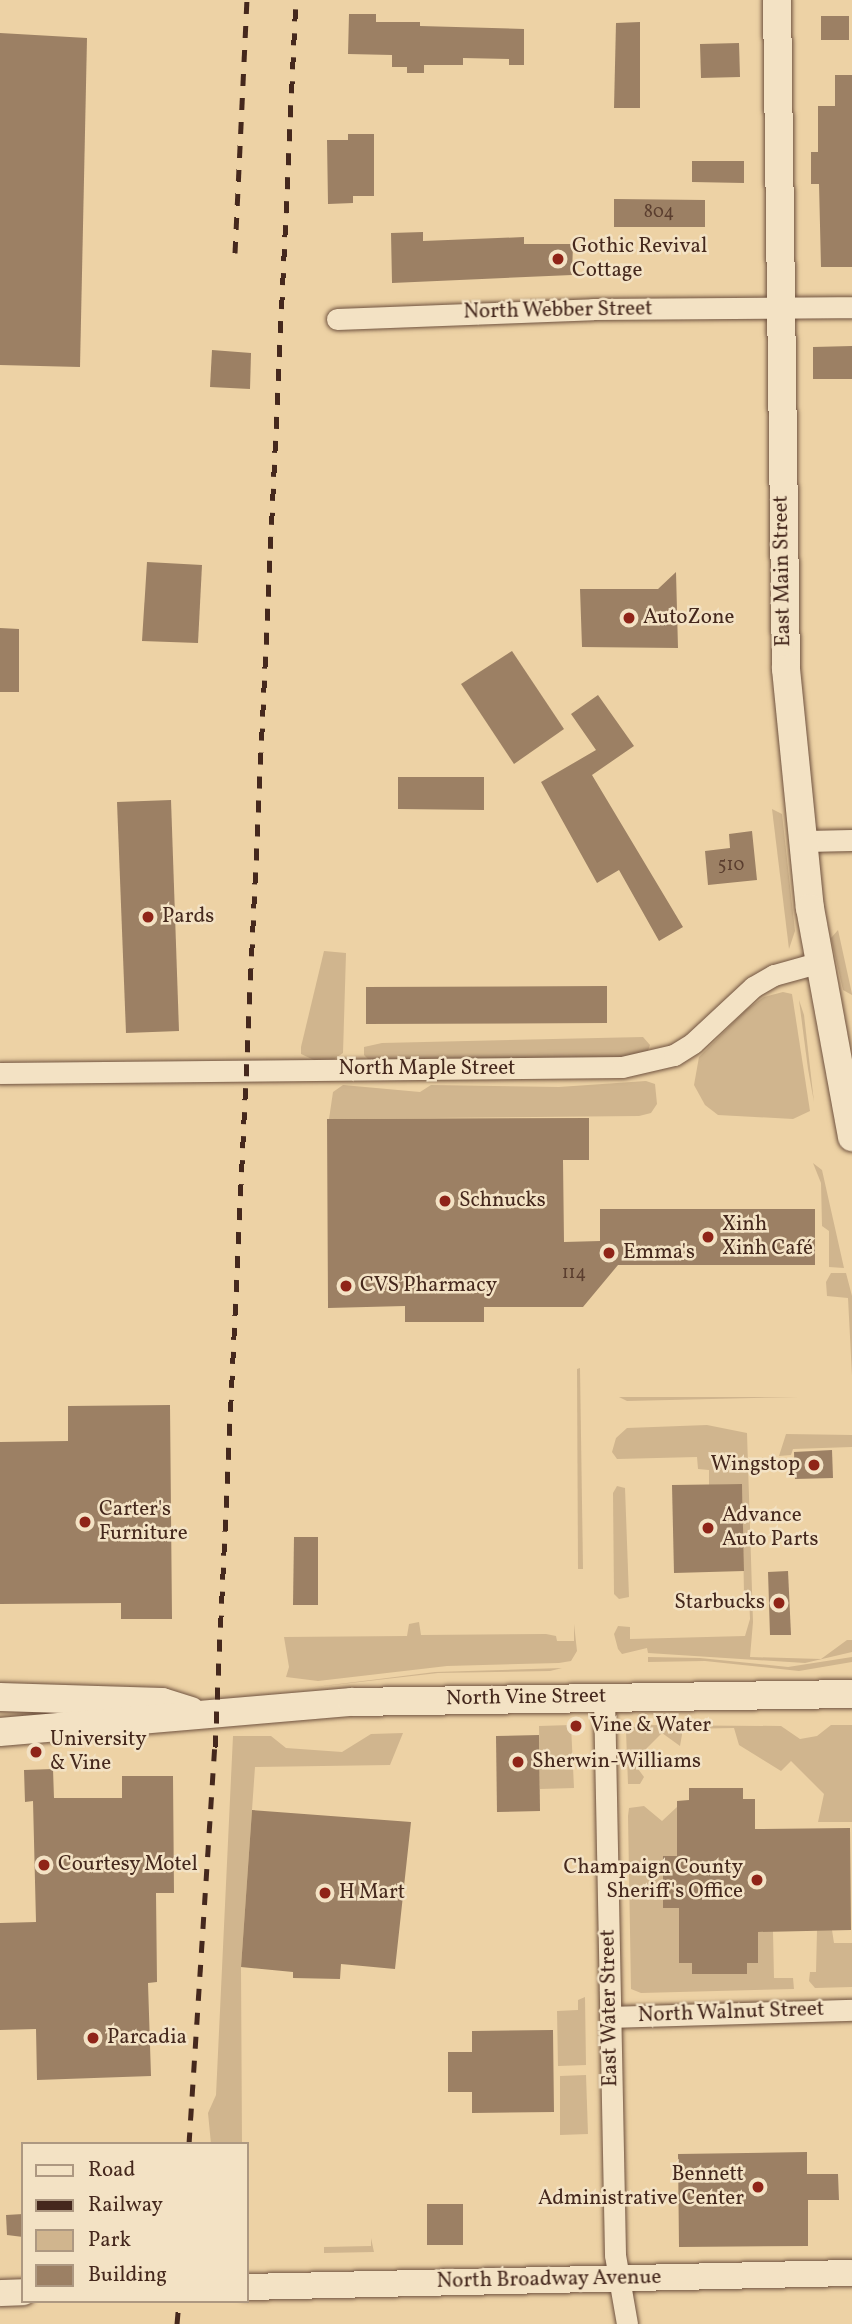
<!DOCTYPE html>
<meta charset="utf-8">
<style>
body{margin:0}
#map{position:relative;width:852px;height:2324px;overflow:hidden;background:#edd2a5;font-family:Vollkorn,serif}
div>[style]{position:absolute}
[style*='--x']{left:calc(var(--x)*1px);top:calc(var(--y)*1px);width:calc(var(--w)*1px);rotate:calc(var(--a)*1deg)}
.green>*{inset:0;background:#d0b58e}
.building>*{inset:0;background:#9c8064}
.roads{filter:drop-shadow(0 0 2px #6f523f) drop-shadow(0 0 2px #6f523f)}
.minor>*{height:21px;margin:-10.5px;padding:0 10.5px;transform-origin:10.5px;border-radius:10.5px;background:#f3e2c4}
.tertiary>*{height:26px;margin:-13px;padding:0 13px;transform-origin:13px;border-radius:13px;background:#f3e2c4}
.secondary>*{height:28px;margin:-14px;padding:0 14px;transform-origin:14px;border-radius:14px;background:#f3e2c4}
.rail>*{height:5px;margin-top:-2.5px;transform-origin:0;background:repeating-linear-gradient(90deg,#45281d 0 12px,transparent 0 24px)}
.dots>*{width:19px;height:19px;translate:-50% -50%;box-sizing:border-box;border:4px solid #f3e2c4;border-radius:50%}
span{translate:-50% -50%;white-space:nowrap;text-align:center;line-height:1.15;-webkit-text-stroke:5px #f3e2c4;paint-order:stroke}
.number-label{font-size:18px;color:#5b3e2f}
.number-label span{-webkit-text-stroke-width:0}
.poi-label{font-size:21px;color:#45281d}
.left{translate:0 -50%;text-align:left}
.right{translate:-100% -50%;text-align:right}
.street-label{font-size:21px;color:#45281d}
.legend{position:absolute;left:21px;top:2142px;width:228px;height:161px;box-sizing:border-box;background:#f3e2c4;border:2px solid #ad9881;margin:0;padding:9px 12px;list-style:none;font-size:21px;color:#45281d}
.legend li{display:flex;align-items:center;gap:14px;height:35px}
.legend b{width:35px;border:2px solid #ad9881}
</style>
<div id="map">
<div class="green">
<i style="clip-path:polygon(772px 809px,782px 814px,795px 931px,789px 949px)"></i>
<i style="clip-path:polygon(838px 930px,852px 994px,852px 995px,843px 990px,831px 938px)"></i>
<i style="clip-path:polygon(324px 951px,346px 953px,343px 1053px,333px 1060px,314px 1060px,301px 1054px,301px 1047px)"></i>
<i style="clip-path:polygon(783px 992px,792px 994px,810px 1111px,793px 1119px,718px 1115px,705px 1105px,694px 1085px,699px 1057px,746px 1010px,764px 997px)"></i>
<i style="clip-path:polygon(799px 1000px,804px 1015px,814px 1102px,808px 1069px)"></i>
<i style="clip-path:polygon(643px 1037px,650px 1045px,646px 1056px,612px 1058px,368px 1059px,364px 1055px,364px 1047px,382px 1043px)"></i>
<i style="clip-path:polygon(646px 1081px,655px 1084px,657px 1104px,651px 1113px,639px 1116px,329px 1119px,333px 1092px,343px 1085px,420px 1092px,431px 1085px,559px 1087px)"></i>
<i style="clip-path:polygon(813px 1163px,822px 1170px,844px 1268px,829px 1267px,829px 1231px,822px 1226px,821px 1183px)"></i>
<i style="clip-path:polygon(831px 1273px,846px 1273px,852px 1296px,852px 1376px,848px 1298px,827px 1296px,826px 1282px)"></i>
<i style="clip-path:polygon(580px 1368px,583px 1569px,578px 1569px,577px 1369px)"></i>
<i style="clip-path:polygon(619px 1397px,799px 1397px,627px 1401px)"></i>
<i style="clip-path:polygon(707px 1425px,747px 1433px,753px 1622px,750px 1657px,821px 1659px,847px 1640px,852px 1640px,852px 1652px,805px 1663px,648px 1653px,647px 1648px,622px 1654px,618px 1649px,614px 1634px,618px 1626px,630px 1627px,630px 1639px,745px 1636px,750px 1619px,749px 1596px,744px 1594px,742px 1484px,709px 1485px,709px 1470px,698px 1469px,697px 1457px,617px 1459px,612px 1452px,616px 1438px,627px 1428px)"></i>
<i style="clip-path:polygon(786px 1434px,852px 1435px,852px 1447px,793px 1449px,791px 1455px,779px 1456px)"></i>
<i style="clip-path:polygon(617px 1486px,625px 1488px,629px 1597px,619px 1599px,614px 1594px,613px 1493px)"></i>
<i style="clip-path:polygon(419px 1622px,421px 1635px,546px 1634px,556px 1636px,557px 1641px,574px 1641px,574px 1624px,577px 1651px,571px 1661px,559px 1663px,447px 1666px,318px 1681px,286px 1677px,289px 1667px,284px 1637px,407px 1636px,409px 1624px)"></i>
<i style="clip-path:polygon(648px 1657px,700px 1658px,788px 1667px,852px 1657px,852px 1662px,799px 1671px,705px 1661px,648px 1662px)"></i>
<i style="clip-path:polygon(562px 1668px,550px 1671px,438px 1673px,307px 1688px,435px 1672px)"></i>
<i style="clip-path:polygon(571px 1725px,574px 1788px,540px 1789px,539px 1726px)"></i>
<i style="clip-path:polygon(639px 1725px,781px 1726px,800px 1739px,817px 1736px,831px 1725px,852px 1725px,852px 1822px,818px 1822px,824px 1794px,791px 1761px,781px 1771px,739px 1745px,734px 1728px,683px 1729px,680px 1746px,662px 1733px,633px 1762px,644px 1777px,640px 1784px,628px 1784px,626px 1731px)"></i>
<i style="clip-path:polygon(403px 1733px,390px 1765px,255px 1767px,241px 1967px,242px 2144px,211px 2144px,208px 2113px,216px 2095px,233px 1736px,271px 1736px,286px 1748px,342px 1752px,371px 1734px)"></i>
<i style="clip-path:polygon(644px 1806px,662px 1821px,677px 1807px,677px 1856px,663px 1856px,663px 1908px,679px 1908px,679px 1963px,692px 1962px,692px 1974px,747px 1974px,747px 1962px,758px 1962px,758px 1932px,773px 1931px,774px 1978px,793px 1978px,794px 1989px,641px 1993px,631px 1989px,628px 1816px,629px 1808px)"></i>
<i style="clip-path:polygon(817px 1930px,832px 1930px,834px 1943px,852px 1943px,852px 1987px,815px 1988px,809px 1981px,810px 1972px,816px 1972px)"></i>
<i style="clip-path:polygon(585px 1997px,586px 2065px,558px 2066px,557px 2011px,578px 2010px,578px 2000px)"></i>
<i style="clip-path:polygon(586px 2075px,588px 2134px,560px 2135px,560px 2076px)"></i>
<i style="clip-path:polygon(371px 2238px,374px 2252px,324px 2253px,324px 2247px,371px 2246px)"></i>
</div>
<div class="building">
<i style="clip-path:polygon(349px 14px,376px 14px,376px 22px,420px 22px,420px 26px,524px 29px,524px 65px,509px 65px,509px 59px,463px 58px,463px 65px,424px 65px,424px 73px,407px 73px,407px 67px,392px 67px,392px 55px,348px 54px)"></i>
<i style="clip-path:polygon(821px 16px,849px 16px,849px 40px,821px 40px)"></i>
<i style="clip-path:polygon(640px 22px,640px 108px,614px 108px,616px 23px)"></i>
<i style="clip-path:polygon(0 33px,87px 38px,80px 367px,0 365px)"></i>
<i style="clip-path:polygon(739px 43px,740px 77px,701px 78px,700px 44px)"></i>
<i style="clip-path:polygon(835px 75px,852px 75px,852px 267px,821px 267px,819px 184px,811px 184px,811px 152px,818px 152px,818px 106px,835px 106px)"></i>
<i style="clip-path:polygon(348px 134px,374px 134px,374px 196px,353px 196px,353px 203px,328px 204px,327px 140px,348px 140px)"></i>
<i style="clip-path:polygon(692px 161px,744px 161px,744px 183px,692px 182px)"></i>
<i style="clip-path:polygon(614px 199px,705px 200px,705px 227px,614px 227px)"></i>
<i style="clip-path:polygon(423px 232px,423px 241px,524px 237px,524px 244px,573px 244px,572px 275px,392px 283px,391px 233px)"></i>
<i style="clip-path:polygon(852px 346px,852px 379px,813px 379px,813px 347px)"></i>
<i style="clip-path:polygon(212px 350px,251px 353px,250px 389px,210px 387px)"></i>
<i style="clip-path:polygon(147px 562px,202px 565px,198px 643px,142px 641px)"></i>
<i style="clip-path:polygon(676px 572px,678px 648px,582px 647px,580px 589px,658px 589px)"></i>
<i style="clip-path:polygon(0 628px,19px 629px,19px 692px,0 692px)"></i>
<i style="clip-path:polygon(512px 651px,564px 729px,514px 764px,461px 684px)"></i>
<i style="clip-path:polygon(598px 695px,634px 746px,592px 775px,683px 927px,659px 941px,619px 870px,597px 883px,541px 782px,596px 750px,571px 714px)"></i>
<i style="clip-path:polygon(398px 777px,484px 777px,484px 810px,398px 809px)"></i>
<i style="clip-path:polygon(171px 800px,179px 1031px,126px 1033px,117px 802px)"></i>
<i style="clip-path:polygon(752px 831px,757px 880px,708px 885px,705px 851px,730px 848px,729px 834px)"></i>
<i style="clip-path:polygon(607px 986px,607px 1023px,366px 1024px,366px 987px)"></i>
<i style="clip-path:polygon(589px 1118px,589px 1160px,563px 1160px,564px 1242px,600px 1241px,600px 1209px,815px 1209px,815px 1265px,618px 1265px,583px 1307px,484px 1307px,484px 1322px,405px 1322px,405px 1306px,328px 1308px,327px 1119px)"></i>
<i style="clip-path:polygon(170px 1405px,172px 1619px,121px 1619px,121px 1603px,0 1604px,0 1442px,68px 1441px,68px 1406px)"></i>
<i style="clip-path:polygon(832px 1450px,833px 1478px,795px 1479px,794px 1452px)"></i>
<i style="clip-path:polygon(742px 1484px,744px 1571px,674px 1573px,672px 1485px)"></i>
<i style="clip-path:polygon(294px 1537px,318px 1537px,318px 1605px,293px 1605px)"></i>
<i style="clip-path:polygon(788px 1571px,791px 1635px,770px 1635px,768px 1572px)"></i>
<i style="clip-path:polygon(539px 1735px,540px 1811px,497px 1812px,496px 1736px)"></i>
<i style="clip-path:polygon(53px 1769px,54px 1798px,122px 1798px,122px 1776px,173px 1776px,174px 1893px,156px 1893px,157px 1982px,148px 1983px,151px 2076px,37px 2080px,36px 2029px,0 2030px,0 1923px,36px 1922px,33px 1801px,25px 1802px,24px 1770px)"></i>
<i style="clip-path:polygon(689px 1788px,743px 1788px,743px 1799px,755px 1799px,755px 1829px,850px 1828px,851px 1930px,758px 1932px,758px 1963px,747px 1963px,747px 1974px,692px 1974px,692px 1963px,679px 1963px,679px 1908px,663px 1908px,663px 1856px,677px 1856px,677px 1801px,689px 1800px)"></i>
<i style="clip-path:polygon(252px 1810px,411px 1822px,395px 1969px,341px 1964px,340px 1979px,293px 1978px,293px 1972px,241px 1967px)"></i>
<i style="clip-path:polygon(553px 2030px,554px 2112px,472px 2113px,472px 2092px,448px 2092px,448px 2052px,472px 2052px,472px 2031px)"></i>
<i style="clip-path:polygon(807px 2152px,807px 2174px,838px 2174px,839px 2200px,808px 2200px,808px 2246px,679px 2247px,678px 2154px)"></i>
<i style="clip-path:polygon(427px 2204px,463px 2204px,463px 2245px,427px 2245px)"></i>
<i style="clip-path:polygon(23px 2214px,23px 2237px,7px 2235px,6px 2215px)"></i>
</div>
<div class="roads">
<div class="minor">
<i style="--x:337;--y:319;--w:256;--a:-2.2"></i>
<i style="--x:593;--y:309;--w:259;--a:-0.4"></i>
<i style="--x:805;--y:841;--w:47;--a:-1.2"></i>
<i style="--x:0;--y:1073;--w:622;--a:-0.55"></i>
<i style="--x:622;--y:1067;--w:53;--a:-13"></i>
<i style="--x:674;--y:1055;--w:22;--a:-32"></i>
<i style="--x:693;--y:1043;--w:82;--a:-43"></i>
<i style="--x:753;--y:987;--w:24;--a:-30"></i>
<i style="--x:774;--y:975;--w:49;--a:-15.5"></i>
<i style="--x:604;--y:1696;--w:559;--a:88.87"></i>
<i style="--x:615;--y:2255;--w:70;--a:80.1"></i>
<i style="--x:610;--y:2017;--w:242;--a:-1.7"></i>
</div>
<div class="tertiary">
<i style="--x:247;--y:2287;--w:605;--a:-1.33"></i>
<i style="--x:0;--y:2293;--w:23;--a:-2"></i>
</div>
<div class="secondary">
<i style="--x:777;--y:0;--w:669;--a:89.23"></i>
<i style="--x:786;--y:669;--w:240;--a:84.3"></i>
<i style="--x:810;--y:908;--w:233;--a:79.6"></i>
<i style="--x:0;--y:1697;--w:162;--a:1.8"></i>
<i style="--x:162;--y:1702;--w:30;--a:17"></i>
<i style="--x:0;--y:1732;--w:353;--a:-4.9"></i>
<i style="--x:352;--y:1702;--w:500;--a:-0.92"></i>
</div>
</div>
<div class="rail">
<i style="--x:235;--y:253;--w:253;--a:-87.3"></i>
<i style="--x:189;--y:2144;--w:398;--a:-86.3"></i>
<i style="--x:215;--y:1747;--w:1749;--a:-87.35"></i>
<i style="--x:177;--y:2324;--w:23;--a:-85"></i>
</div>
<div class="dots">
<i style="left:558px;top:259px;background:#8f2418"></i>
<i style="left:629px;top:618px;background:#8f2418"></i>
<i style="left:148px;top:917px;background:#8f2418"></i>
<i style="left:445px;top:1201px;background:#8f2418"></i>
<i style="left:708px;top:1237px;background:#8f2418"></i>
<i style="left:609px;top:1253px;background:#8f2418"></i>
<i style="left:346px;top:1286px;background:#8f2418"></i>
<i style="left:814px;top:1465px;background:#8f2418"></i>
<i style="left:85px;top:1522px;background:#8f2418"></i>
<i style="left:708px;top:1528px;background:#8f2418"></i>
<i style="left:779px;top:1603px;background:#8f2418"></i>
<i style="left:576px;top:1726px;background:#8f2418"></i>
<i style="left:36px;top:1752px;background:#8f2418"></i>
<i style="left:518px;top:1762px;background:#8f2418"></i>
<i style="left:44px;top:1865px;background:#8f2418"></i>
<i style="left:757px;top:1880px;background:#8f2418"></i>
<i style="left:325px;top:1893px;background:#8f2418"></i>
<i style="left:93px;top:2038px;background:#8f2418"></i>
<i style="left:758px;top:2187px;background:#8f2418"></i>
</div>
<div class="number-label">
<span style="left:659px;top:213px">804</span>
<span style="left:731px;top:866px">510</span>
<span style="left:574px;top:1274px">114</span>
</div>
<div class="poi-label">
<span class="left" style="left:572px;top:259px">Gothic Revival<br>Cottage</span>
<span class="left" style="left:643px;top:618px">AutoZone</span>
<span class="left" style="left:162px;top:917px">Pards</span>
<span class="left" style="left:459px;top:1201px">Schnucks</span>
<span class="left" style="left:722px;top:1237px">Xinh<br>Xinh Café</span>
<span class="left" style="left:623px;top:1253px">Emma's</span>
<span class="left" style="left:360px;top:1286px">CVS Pharmacy</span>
<span class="right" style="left:800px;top:1465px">Wingstop</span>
<span class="left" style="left:99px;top:1522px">Carter's<br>Furniture</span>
<span class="left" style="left:722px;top:1528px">Advance<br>Auto Parts</span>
<span class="right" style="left:765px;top:1603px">Starbucks</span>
<span class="left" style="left:590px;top:1726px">Vine &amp; Water</span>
<span class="left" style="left:50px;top:1752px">University<br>&amp; Vine</span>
<span class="left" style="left:532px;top:1762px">Sherwin-Williams</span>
<span class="left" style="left:58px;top:1865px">Courtesy Motel</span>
<span class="right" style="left:743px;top:1880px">Champaign County<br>Sheriff's Office</span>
<span class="left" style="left:339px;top:1893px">H Mart</span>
<span class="left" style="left:107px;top:2038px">Parcadia</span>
<span class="right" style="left:744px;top:2187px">Bennett<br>Administrative Center</span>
</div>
<div class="street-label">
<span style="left:558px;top:311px;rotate:-1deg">North Webber Street</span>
<span style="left:783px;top:571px;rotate:-91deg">East Main Street</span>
<span style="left:427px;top:1069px">North Maple Street</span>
<span style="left:526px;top:1698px;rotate:-1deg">North Vine Street</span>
<span style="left:610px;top:2008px;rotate:-91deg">East Water Street</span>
<span style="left:731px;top:2013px;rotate:-2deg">North Walnut Street</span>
<span style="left:549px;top:2280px;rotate:-1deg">North Broadway Avenue</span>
</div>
<ul class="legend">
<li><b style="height:9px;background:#f3e2c4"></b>Road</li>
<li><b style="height:9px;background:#45281d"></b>Railway</li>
<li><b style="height:19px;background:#d0b58e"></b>Park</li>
<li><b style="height:19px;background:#9c8064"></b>Building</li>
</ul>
</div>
